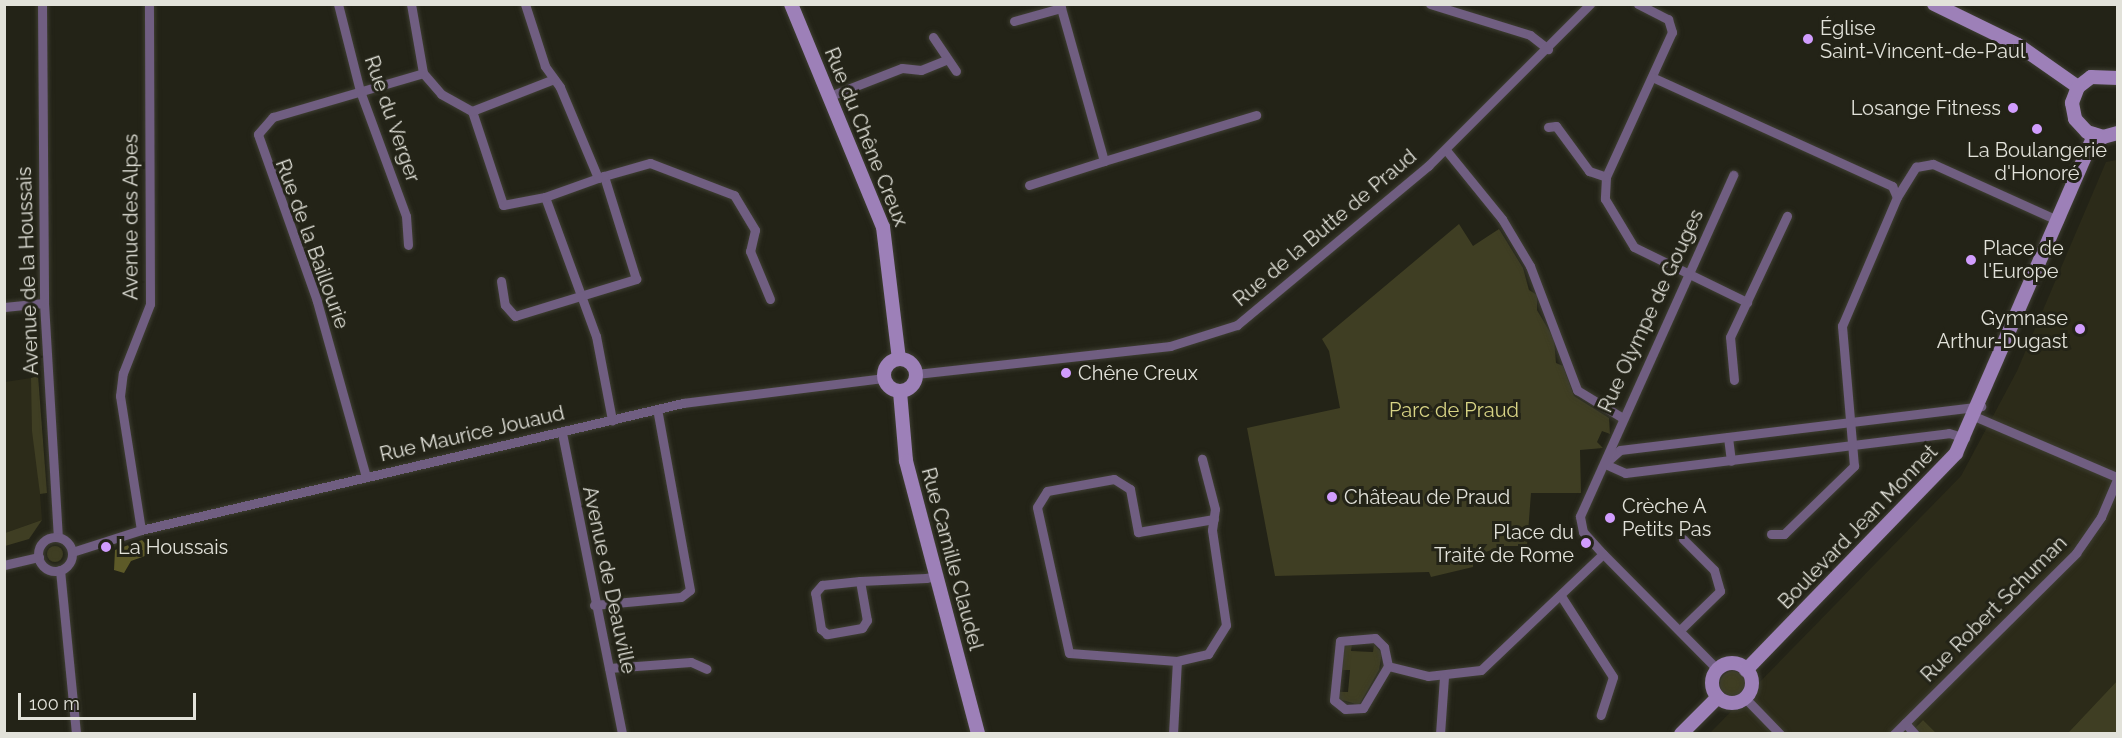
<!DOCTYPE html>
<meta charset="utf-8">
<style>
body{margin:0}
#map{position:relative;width:2122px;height:738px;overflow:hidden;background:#232317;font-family:Raleway,sans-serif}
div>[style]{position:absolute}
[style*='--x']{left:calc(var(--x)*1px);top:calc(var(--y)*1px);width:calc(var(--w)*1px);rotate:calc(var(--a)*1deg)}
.built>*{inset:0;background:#2c2b19}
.green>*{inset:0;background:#3f3e23}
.round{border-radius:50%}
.forest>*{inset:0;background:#5d5a28}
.roads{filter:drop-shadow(0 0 2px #3e3e32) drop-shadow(0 0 2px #3e3e32)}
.street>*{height:9px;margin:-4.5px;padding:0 4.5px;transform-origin:4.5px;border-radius:4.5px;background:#705e81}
.street>.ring{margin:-4.5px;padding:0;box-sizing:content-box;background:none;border:9px solid #705e81;border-radius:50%}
.secondary>*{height:14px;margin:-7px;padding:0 7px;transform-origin:7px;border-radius:7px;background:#9d80b8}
.secondary>.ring{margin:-7px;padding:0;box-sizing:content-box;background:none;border:14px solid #9d80b8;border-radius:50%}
.dots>*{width:16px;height:16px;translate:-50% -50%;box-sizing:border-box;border:3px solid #232317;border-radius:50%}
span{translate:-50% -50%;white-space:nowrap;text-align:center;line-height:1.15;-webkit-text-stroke:6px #232317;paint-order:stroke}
.poi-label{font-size:20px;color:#e2e2da}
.left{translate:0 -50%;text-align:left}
.right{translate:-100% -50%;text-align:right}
.street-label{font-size:20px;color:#e2e2da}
.park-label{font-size:20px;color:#d8d485}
.frame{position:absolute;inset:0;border:6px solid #e2e2da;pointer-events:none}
.scale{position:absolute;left:18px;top:693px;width:178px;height:27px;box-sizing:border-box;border:3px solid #e2e2da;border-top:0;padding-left:8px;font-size:18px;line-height:21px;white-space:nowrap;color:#e2e2da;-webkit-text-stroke:4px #232317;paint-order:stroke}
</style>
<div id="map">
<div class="built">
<i style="clip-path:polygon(2117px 160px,2117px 681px,2068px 733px,1936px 733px,1923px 720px,1909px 733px,1709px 734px,1961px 476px,2017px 371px,2106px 162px)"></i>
<i style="clip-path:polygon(31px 378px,42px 520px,5px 533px,5px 382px)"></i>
</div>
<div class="green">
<i style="clip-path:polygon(1459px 224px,1473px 246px,1499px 229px,1523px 268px,1529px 290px,1537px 295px,1537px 310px,1554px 339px,1556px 363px,1563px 366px,1574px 396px,1609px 418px,1610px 434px,1602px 431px,1597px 442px,1603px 448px,1580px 450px,1581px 493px,1531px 493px,1527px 546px,1504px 546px,1473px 556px,1473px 567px,1431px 577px,1429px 572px,1275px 576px,1247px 428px,1340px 408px,1329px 351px,1322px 339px)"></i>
<i style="clip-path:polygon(38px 376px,47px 493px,40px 494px,32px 431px,31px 378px)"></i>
<i style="clip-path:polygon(42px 520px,29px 539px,5px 546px,5px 533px)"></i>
<i class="round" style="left:47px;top:546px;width:16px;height:16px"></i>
<i style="clip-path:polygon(1352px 643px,1351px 651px,1373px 652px,1374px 645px,1382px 653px,1379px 670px,1359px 705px,1339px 699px,1339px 692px,1348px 692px,1350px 670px,1341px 670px,1343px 647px)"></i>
<i class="round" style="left:1720px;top:671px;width:26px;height:26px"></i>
<i style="clip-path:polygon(2117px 681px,2117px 733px,2068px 733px)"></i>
<i style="clip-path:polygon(1923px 720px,1936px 733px,1909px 734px)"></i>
</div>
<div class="forest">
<i style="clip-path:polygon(142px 540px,150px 549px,145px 556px,131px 561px,124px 573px,114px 570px,115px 550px)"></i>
</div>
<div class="roads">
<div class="street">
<i style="--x:42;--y:4;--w:299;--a:89.6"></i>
<i style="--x:44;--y:303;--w:234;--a:86.6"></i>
<i style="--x:338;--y:4;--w:90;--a:75.8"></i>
<i style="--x:360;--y:91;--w:133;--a:69.8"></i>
<i style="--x:406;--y:216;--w:29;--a:86"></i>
<i style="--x:411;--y:4;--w:70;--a:80.1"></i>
<i style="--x:423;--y:73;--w:28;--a:49"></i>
<i style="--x:441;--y:94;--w:35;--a:29"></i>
<i style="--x:472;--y:111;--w:99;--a:71.7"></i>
<i style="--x:503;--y:205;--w:43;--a:-10.8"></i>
<i style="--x:545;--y:197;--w:148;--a:69.9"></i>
<i style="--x:596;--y:336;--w:86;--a:79.2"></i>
<i style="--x:1430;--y:4;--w:105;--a:17.2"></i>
<i style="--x:1530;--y:35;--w:23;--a:38"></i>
<i style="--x:1638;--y:4;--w:34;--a:27"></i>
<i style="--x:1668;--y:19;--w:14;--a:73"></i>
<i style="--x:1672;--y:32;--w:159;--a:114.5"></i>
<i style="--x:1606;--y:177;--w:22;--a:93"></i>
<i style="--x:1605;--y:199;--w:56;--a:58.9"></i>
<i style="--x:1634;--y:247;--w:126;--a:26"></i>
<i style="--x:1014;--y:21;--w:49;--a:-15.5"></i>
<i style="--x:933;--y:37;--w:41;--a:55.9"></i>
<i style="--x:1652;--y:77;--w:264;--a:24.4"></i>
<i style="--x:1892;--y:186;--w:12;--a:66"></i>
<i style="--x:830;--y:96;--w:77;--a:-21.3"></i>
<i style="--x:902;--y:68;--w:19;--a:6"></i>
<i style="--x:921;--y:70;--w:27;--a:-22"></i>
<i style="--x:472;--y:111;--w:88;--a:-21.3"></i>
<i style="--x:1548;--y:127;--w:8;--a:-7"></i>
<i style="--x:1556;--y:126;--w:56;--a:53.7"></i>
<i style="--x:1589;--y:171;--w:18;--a:19"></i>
<i style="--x:1446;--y:150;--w:89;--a:50.9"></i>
<i style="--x:1502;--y:219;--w:55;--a:59.2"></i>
<i style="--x:1530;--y:266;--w:133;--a:69.2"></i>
<i style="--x:1577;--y:390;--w:52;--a:31.5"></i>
<i style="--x:1104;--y:161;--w:159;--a:-16.8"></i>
<i style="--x:604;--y:176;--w:48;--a:-15.8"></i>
<i style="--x:650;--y:163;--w:90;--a:20.9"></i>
<i style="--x:734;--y:195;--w:41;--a:59"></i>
<i style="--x:755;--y:230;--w:22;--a:103"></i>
<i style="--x:750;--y:251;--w:52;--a:67.4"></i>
<i style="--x:1029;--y:185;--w:79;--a:-17.7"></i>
<i style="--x:1104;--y:161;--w:163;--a:-105.7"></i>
<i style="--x:545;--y:197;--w:56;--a:-19.7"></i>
<i style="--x:501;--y:281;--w:24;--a:81"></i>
<i style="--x:505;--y:305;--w:15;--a:48"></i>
<i style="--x:515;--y:316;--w:127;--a:-17"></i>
<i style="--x:636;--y:279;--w:108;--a:-107.3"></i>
<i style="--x:604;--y:176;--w:6;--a:162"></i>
<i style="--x:598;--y:178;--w:99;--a:-112.7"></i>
<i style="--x:560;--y:87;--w:26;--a:-126"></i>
<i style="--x:545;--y:66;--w:65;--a:-107.9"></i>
<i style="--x:4;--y:307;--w:40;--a:-5.7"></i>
<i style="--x:916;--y:374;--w:256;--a:-6.3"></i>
<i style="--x:1170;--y:346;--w:70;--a:-17.4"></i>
<i style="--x:1237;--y:325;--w:249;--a:-39.8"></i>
<i style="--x:1428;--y:166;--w:229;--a:-45"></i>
<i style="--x:1734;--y:380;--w:43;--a:-95.3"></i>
<i style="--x:1730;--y:337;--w:134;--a:-64.8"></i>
<i style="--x:1976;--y:417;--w:153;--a:23.1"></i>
<i style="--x:562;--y:433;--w:307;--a:78.7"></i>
<i style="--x:1728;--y:437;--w:24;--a:83"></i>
<i style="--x:1609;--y:460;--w:15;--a:-42"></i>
<i style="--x:1620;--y:450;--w:364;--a:-6.9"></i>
<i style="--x:1605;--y:464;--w:22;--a:24"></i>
<i style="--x:1625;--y:473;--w:326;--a:-7"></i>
<i style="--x:1949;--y:433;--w:17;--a:17"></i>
<i style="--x:366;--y:477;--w:183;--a:-105.6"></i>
<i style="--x:317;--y:301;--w:177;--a:-109.5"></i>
<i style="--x:258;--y:134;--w:23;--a:-49"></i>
<i style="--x:273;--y:117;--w:156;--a:-16.3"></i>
<i style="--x:141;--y:530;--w:136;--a:-98.9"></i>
<i style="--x:120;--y:396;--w:23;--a:-83"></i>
<i style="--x:123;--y:373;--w:74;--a:-68.6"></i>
<i style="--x:150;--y:304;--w:300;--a:-90.2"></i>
<i style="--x:1771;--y:534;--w:13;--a:0"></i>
<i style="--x:1784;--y:534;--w:98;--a:-44.2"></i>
<i style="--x:1854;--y:466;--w:141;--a:-94.9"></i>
<i style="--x:1842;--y:326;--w:140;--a:-66.9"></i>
<i style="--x:1897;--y:197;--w:36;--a:-58"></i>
<i style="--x:1916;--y:167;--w:17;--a:-10"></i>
<i style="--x:1933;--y:164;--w:138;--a:24.3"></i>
<i class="ring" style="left:38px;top:537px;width:25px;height:25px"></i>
<i style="--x:72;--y:552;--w:72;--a:-17.7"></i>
<i style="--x:141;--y:530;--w:557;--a:-13.19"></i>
<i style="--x:683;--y:403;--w:203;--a:-7.1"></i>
<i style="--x:4;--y:565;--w:36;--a:-13"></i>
<i style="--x:60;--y:570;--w:165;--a:84.4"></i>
<i style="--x:860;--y:581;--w:40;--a:80"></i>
<i style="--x:867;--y:620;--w:9;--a:122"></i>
<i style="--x:862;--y:628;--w:36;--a:170"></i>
<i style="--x:827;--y:634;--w:8;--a:-140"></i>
<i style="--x:821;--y:629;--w:36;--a:-99"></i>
<i style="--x:815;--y:593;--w:11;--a:-49"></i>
<i style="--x:822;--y:585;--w:38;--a:-6"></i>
<i style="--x:860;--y:581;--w:66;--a:-2.6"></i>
<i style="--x:926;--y:578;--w:10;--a:-11"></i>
<i style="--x:1561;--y:596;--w:96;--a:57.3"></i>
<i style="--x:1613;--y:677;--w:40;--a:108"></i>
<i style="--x:594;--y:605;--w:87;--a:-5.3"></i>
<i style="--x:681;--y:597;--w:11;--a:-38"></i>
<i style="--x:690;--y:590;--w:184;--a:-100.3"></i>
<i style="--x:1680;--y:630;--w:56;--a:-44.3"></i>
<i style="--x:1720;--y:591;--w:22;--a:-106"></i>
<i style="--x:1714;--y:570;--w:44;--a:-135"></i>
<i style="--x:1177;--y:661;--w:108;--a:-175.8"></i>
<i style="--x:1069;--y:653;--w:149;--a:-102.4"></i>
<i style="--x:1037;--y:507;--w:19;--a:-58"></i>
<i style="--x:1047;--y:491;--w:68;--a:-10.2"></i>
<i style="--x:1114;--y:479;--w:19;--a:32"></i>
<i style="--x:1130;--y:489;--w:44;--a:79.5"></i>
<i style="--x:1138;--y:532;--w:77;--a:-9.7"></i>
<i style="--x:1388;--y:666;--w:49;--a:120.8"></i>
<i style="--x:1363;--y:708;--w:18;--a:177"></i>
<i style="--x:1345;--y:709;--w:14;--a:-141"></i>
<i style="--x:1334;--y:700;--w:59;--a:-84.2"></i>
<i style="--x:1340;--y:641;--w:35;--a:-5"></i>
<i style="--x:1375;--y:638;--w:13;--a:45"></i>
<i style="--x:1384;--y:647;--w:19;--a:78"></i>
<i style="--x:1388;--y:666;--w:41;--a:14"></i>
<i style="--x:1428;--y:676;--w:53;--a:-6.5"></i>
<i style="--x:1481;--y:670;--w:168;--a:-43.6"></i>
<i style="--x:609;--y:668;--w:82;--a:-4.2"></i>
<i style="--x:691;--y:662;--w:17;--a:24"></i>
<i style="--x:1717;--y:669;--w:162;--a:-134.7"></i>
<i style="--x:1603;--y:554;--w:30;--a:-132"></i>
<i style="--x:1583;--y:532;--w:16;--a:-101"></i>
<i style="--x:1580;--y:516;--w:374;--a:-65.8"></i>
<i style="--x:1745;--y:698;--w:50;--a:45.8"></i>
<i style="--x:1905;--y:723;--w:15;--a:48"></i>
<i style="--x:1173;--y:734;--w:73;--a:-86.9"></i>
<i style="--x:1177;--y:661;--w:32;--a:-13"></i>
<i style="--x:1208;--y:654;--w:34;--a:-58"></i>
<i style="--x:1226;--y:625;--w:96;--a:-98.4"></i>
<i style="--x:1212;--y:530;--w:21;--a:-82"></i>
<i style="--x:1215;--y:509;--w:52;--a:-104.6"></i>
<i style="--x:1440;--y:734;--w:57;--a:-86"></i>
<i style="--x:1894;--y:734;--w:257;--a:-44.8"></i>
<i style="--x:2076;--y:553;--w:44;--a:-55.2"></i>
<i style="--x:2101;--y:517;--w:43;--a:-67"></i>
</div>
<div class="secondary">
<i style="--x:791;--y:4;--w:241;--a:67.6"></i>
<i style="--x:883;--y:227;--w:133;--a:83.1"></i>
<i style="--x:1934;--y:4;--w:93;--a:26"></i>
<i style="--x:2018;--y:45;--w:73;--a:35"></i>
<i style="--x:2118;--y:78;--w:27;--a:-178"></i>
<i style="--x:2091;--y:77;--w:16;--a:142"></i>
<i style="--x:2078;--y:87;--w:17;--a:111"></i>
<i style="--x:2072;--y:103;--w:16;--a:79"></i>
<i style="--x:2075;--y:119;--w:18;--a:47"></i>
<i style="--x:2087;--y:132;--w:17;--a:17"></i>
<i style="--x:2103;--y:137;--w:16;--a:-15"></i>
<i class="ring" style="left:884px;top:359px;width:18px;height:18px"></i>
<i style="--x:900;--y:392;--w:69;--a:85"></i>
<i style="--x:906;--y:461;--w:282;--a:75.2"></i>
<i class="ring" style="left:1712px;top:663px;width:26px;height:26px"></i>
<i style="--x:1746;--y:670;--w:302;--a:-45.9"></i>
<i style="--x:1956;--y:453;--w:347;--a:-66.5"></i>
<i style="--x:1681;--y:734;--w:52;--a:-45"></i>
</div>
</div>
<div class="dots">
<i style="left:1808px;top:39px;background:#d19dfe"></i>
<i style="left:2013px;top:108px;background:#d19dfe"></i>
<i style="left:2037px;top:129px;background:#d19dfe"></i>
<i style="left:1971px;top:260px;background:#d19dfe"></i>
<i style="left:2080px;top:329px;background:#d19dfe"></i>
<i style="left:1066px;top:373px;background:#d19dfe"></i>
<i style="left:1332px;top:497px;background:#d19dfe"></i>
<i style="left:1610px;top:518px;background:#d19dfe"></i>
<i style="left:1586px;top:543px;background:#d19dfe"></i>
<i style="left:106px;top:547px;background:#d19dfe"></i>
</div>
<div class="poi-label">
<span class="left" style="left:1820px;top:40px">Église<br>Saint-Vincent-de-Paul</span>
<span class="right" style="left:2001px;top:108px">Losange Fitness</span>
<span style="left:2037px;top:162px">La Boulangerie<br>d'Honoré</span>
<span class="left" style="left:1983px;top:260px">Place de<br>l'Europe</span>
<span class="right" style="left:2068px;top:330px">Gymnase<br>Arthur-Dugast</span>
<span class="left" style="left:1078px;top:373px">Chêne Creux</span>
<span class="left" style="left:1344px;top:497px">Château de Praud</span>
<span class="left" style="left:1622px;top:518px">Crèche A<br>Petits Pas</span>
<span class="right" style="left:1574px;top:544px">Place du<br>Traité de Rome</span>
<span class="left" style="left:118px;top:547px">La Houssais</span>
</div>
<div class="street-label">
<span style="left:392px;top:119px;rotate:71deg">Rue du Verger</span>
<span style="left:866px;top:137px;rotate:68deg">Rue du Chêne Creux</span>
<span style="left:131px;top:217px;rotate:-90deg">Avenue des Alpes</span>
<span style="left:1325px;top:228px;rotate:-40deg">Rue de la Butte de Praud</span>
<span style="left:312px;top:244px;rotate:70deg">Rue de la Baillourie</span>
<span style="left:28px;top:271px;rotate:-92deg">Avenue de la Houssais</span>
<span style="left:1651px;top:311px;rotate:-65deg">Rue Olympe de Gouges</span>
<span style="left:472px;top:434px;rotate:-13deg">Rue Maurice Jouaud</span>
<span style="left:1858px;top:527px;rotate:-46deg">Boulevard Jean Monnet</span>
<span style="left:952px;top:559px;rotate:75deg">Rue Camille Claudel</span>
<span style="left:609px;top:580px;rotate:78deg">Avenue de Deauville</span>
<span style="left:1994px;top:609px;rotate:-45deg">Rue Robert Schuman</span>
</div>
<div class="park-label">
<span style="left:1454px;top:410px">Parc de Praud</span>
</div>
<div class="frame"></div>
<div class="scale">100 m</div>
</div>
